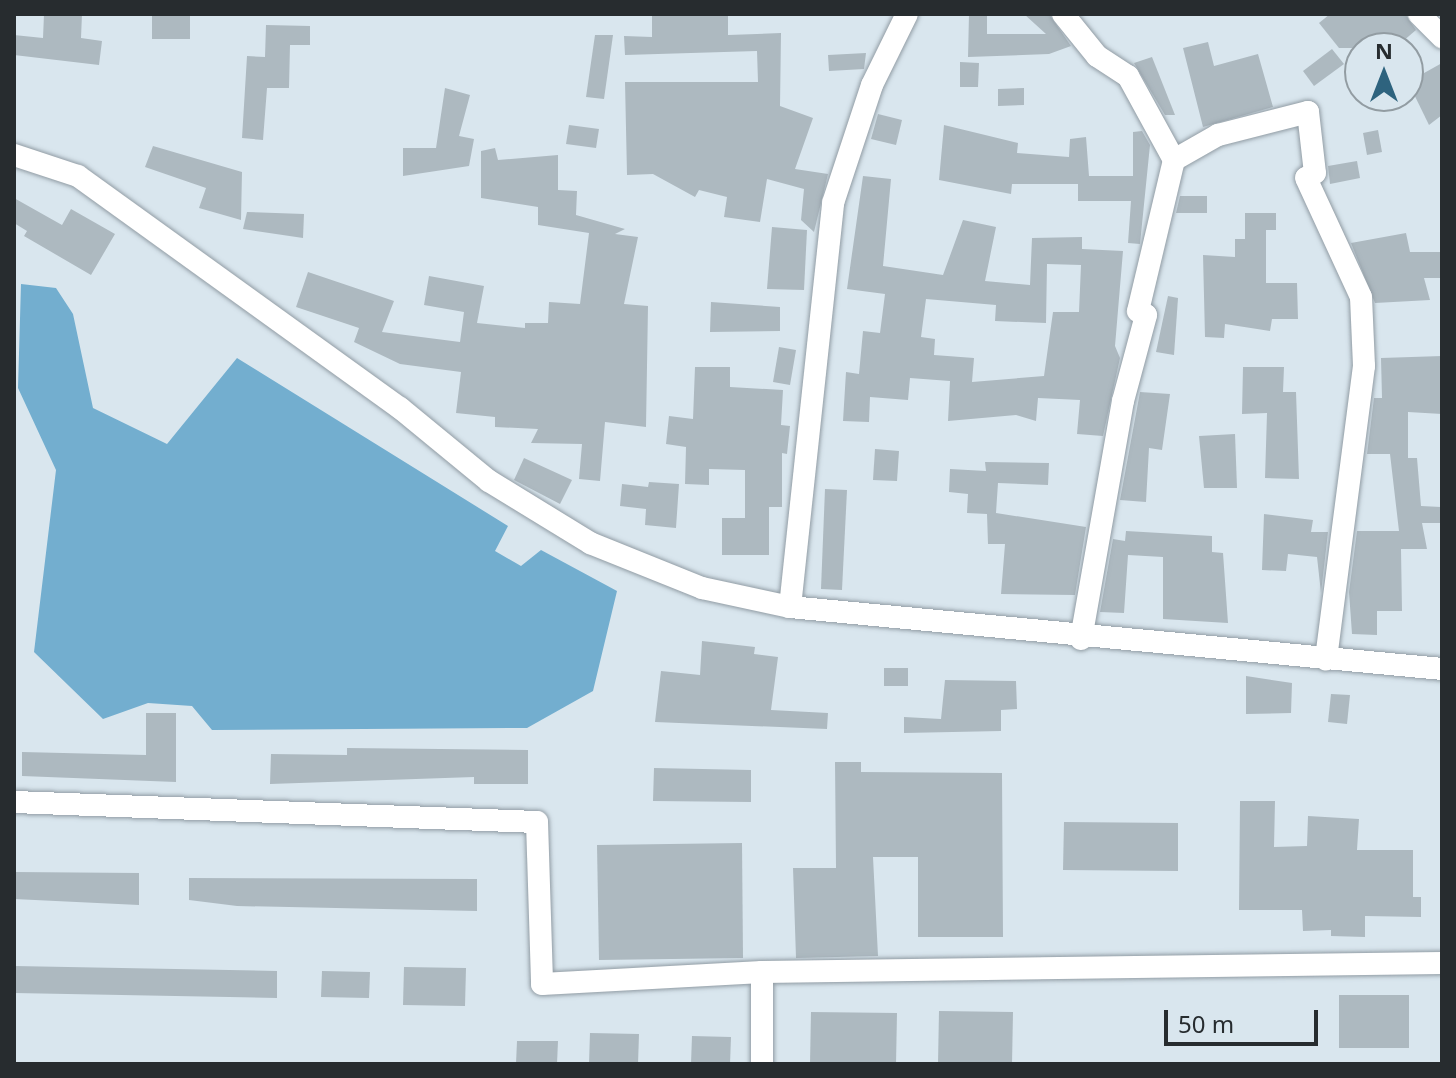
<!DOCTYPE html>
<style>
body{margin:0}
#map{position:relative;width:1456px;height:1078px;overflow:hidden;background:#d9e6ee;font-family:"Noto Sans",sans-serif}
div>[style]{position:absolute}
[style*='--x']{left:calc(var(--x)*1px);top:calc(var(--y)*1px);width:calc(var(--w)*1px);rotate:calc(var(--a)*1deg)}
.water>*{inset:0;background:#73aecf}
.building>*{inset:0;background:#adb9c0}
.roads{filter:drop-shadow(0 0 2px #919ca4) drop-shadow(0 0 2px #919ca4)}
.minor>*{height:22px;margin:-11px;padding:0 11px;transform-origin:11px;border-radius:11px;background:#fff}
span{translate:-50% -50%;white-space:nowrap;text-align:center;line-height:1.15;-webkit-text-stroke:8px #d9e6ee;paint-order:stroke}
.frame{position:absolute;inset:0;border:16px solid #272c2f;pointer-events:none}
.north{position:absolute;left:1344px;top:32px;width:80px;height:80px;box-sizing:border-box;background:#d9e6ee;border:2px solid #929ca2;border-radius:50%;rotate:0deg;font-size:22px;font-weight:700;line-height:32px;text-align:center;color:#272c2f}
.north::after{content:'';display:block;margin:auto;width:28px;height:36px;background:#2e637e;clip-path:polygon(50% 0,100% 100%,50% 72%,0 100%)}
.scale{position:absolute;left:1164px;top:1010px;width:154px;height:36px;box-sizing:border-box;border:4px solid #272c2f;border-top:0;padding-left:10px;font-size:24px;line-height:28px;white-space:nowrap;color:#272c2f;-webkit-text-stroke:6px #d9e6ee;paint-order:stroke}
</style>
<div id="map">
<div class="water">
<i style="clip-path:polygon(21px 284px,56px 288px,73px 314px,93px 408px,167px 444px,237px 358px,508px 526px,495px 551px,521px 566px,541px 550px,617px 591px,593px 691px,527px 728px,212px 730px,192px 706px,148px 703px,103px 719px,34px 652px,56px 470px,18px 388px)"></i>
</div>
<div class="building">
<i style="clip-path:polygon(44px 14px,82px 14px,81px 38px,102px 41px,99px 65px,14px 55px,14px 35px,43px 38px)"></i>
<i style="clip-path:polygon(152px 14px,190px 14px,190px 39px,152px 39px)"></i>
<i style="clip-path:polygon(652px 14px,728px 14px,728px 35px,781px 33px,780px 106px,813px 118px,795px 169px,828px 174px,814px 232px,801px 220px,804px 189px,767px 179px,760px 222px,724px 217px,727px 197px,699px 190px,695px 197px,653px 174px,627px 175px,625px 82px,758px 82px,757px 51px,625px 55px,624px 36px,652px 37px)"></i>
<i style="clip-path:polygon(969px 14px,987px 14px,987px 34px,1046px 34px,1024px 14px,1049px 14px,1071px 46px,1049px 54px,968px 57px)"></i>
<i style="clip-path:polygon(1330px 14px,1405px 14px,1416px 30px,1395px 48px,1339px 48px,1319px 23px)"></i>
<i style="clip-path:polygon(266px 25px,310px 26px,310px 45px,290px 45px,289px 88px,267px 88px,263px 140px,242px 138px,247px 56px,265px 57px)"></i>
<i style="clip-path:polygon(595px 35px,613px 35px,604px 99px,586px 97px)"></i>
<i style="clip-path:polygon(1208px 42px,1214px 66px,1258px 54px,1273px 107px,1203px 127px,1183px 48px)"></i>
<i style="clip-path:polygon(1332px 49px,1344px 64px,1314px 86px,1303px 71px)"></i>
<i style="clip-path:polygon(866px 53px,864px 69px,829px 71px,828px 55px)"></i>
<i style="clip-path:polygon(1152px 57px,1175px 115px,1165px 115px,1134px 63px)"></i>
<i style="clip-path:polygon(960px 62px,979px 63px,978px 87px,960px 87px)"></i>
<i style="clip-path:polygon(1442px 63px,1442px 115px,1429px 125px,1408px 82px)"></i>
<i style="clip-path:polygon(445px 88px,470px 95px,459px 136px,474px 139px,469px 166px,403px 176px,403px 148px,436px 148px)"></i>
<i style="clip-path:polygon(1024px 88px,1024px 105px,998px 106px,998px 89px)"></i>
<i style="clip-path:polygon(878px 114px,902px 120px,896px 145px,871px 139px)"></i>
<i style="clip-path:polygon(569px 125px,599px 129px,596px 148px,566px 144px)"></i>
<i style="clip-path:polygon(944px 125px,1018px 143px,1017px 153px,1069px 157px,1070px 139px,1086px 137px,1089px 176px,1133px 176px,1133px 132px,1142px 131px,1150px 145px,1140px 244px,1128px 243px,1131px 201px,1078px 201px,1078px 184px,1012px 184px,1011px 194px,939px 180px)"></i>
<i style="clip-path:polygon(1378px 130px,1382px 152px,1367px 155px,1363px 133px)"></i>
<i style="clip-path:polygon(153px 146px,242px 172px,241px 220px,199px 208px,206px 188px,145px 167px)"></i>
<i style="clip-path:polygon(495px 148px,498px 160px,558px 155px,558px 190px,577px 191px,576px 215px,625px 229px,615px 234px,638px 237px,624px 304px,648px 306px,646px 427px,605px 422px,600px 481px,579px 479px,582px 444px,531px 443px,538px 429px,495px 427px,495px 417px,456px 413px,461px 372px,400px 364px,354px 342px,359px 328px,296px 307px,308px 272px,394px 301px,382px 332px,460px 342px,464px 312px,424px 305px,429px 276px,484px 286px,477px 323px,525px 328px,525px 323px,548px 323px,549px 302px,580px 304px,589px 233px,538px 225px,538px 207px,481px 198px,481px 151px)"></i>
<i style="clip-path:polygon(1357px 161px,1360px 178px,1330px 184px,1328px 166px)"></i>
<i style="clip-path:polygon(evenodd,863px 176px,891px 179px,883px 266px,943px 275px,963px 220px,996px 227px,985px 281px,1030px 285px,1032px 238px,1082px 237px,1082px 249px,1123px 251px,1115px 346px,1120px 358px,1103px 436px,1077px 434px,1080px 400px,1038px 398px,1036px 421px,1016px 415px,948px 421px,950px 381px,910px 378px,908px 400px,870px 397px,869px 422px,843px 421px,846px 372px,859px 374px,863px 331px,880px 333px,885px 294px,847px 289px,863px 176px,1047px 264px,1081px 265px,1079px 312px,1053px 312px,1044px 376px,972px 382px,974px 358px,934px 355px,935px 339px,921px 337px,926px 299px,996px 305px,995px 321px,1046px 323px,1047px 264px)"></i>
<i style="clip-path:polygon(1180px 196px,1207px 196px,1207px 213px,1176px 213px)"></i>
<i style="clip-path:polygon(14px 198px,62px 225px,71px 209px,115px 234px,91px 275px,24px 236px,27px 231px,14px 223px)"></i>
<i style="clip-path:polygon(247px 212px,304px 214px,303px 238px,243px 229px)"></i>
<i style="clip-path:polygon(1245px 213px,1276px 213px,1276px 230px,1266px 230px,1266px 283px,1297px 283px,1298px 319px,1272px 319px,1270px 331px,1225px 324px,1224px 338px,1205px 337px,1203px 255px,1235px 257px,1235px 239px,1245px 239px)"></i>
<i style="clip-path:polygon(772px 227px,807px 230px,804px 290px,767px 289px)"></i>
<i style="clip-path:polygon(1406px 233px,1410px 252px,1442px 252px,1442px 278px,1424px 278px,1430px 300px,1375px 303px,1351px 243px)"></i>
<i style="clip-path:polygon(1168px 296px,1178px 298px,1174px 355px,1156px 352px)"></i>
<i style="clip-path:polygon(711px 302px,780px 307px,780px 331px,710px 332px)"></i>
<i style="clip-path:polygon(779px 347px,796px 350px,790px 385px,773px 382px)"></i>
<i style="clip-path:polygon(1442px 356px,1442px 414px,1408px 412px,1408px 458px,1417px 458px,1421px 506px,1441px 507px,1441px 523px,1422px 523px,1427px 549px,1401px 549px,1402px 611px,1377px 611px,1377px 635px,1352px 634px,1349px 592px,1357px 531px,1399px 531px,1390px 454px,1367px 454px,1374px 398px,1382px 398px,1381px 358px)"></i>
<i style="clip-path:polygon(695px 367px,730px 367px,730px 387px,783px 390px,781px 425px,790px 426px,787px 454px,782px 453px,782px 507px,769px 507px,769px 555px,722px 555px,722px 518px,745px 518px,745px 470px,709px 469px,709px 485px,685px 484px,686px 447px,666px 444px,669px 416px,693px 419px)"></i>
<i style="clip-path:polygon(1243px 367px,1284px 367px,1283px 392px,1296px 392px,1299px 479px,1265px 478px,1267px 413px,1242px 414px)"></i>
<i style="clip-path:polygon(1140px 392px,1170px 394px,1162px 450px,1149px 448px,1146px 502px,1120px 500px)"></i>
<i style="clip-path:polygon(1235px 434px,1237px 488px,1204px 488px,1199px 436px)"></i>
<i style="clip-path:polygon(875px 449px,899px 451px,897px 481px,873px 480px)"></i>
<i style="clip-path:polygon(524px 458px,572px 480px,560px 504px,514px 480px)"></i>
<i style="clip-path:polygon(985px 462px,1049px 463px,1048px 485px,998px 483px,996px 513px,1086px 527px,1075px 595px,1001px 594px,1005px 544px,988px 544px,987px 514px,967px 513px,968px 494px,949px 492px,950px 469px,986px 471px)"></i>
<i style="clip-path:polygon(649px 482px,679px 484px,676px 528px,645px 525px,646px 509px,620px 506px,622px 484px,648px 487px)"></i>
<i style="clip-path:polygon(825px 489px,847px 490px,842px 590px,821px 589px)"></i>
<i style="clip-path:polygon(1264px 514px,1313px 520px,1311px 532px,1328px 532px,1321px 593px,1317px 557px,1288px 554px,1286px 571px,1262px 570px)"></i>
<i style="clip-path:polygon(1126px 531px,1212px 536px,1212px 552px,1223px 553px,1228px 623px,1163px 619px,1163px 557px,1128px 555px,1124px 613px,1100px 612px,1113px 539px,1125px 541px)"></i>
<i style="clip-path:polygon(702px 641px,755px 647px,754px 654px,778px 657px,771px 710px,828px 713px,827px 729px,655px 722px,661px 671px,700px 675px)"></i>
<i style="clip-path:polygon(884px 668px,908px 668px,908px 686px,884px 686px)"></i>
<i style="clip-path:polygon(1246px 676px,1292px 683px,1291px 713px,1246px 714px)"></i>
<i style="clip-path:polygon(945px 680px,1016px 681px,1017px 709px,1001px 710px,1001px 731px,904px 733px,904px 717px,941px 719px)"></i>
<i style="clip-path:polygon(1331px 694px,1350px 695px,1347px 724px,1328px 722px)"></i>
<i style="clip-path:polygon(146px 713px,176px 713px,176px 782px,22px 776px,22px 752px,146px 755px)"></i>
<i style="clip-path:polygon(347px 748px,528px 750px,528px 784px,474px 784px,474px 777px,270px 784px,271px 754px,347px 755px)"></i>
<i style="clip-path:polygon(835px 762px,861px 762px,861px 772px,1002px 773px,1003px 937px,918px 937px,918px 857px,873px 857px,878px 956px,796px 958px,793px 868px,836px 868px)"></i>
<i style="clip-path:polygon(654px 768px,751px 770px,751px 802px,653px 801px)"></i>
<i style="clip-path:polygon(1240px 801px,1275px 801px,1274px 847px,1307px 846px,1308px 816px,1359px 819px,1357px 850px,1413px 850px,1413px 897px,1421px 897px,1421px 917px,1365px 916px,1365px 937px,1331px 936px,1331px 930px,1303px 931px,1302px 910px,1239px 910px)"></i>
<i style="clip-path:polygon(1064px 822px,1178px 823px,1178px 871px,1063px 870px)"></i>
<i style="clip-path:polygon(742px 843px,743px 958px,599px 960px,597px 845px)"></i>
<i style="clip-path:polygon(14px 872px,139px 873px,139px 905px,14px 899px)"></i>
<i style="clip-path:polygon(189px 878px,477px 879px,477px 911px,237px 906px,189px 900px)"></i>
<i style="clip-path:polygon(14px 966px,277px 971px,277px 998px,14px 993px)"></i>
<i style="clip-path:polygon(404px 967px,466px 968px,465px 1006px,403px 1005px)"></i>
<i style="clip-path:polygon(322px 971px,370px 972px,369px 998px,321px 997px)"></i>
<i style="clip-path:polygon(1339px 995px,1409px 995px,1409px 1048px,1339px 1048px)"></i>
<i style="clip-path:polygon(939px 1011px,1013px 1012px,1012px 1064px,938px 1064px)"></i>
<i style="clip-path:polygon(811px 1012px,897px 1013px,896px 1064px,810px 1064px)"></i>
<i style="clip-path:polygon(590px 1033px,639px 1034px,638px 1064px,589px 1064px)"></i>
<i style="clip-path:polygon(692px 1036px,731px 1037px,730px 1064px,691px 1064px)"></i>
<i style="clip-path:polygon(517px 1041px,558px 1041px,557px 1064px,516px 1064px)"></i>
</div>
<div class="roads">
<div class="minor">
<i style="--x:1063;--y:14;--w:54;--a:51"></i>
<i style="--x:1097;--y:56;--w:37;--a:33"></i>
<i style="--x:1128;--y:76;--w:96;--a:61.3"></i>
<i style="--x:1174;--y:160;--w:51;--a:-29.6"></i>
<i style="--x:1218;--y:135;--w:93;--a:-14.3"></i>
<i style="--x:1308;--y:112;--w:61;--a:83.5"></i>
<i style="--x:1315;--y:173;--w:10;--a:151"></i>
<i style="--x:1306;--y:178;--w:131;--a:65.2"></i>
<i style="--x:1361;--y:297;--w:69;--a:87.5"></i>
<i style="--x:1364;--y:366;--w:296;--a:97.4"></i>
<i style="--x:1419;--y:14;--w:33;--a:45"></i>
<i style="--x:14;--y:155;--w:67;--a:18.2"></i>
<i style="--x:78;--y:176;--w:397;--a:35.8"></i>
<i style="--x:400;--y:408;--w:115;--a:39.4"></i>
<i style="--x:489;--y:481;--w:119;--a:31.5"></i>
<i style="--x:590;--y:543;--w:121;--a:21.9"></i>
<i style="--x:702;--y:588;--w:90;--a:12.2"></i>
<i style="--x:790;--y:607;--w:655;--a:5.43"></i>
<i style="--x:790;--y:607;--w:406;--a:-83.9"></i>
<i style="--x:833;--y:203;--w:124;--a:-71.7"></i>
<i style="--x:872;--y:85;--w:79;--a:-63.8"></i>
<i style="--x:1081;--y:639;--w:242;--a:-80"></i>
<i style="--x:1123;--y:401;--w:89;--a:-75"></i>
<i style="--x:1146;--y:315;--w:9;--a:-153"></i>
<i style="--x:1138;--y:311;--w:155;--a:-76.6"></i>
<i style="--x:14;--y:802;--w:523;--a:2.19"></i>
<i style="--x:537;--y:822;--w:162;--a:88.2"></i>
<i style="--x:542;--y:984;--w:220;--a:-3.1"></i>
<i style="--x:762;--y:972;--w:680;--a:-0.76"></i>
<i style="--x:762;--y:1064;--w:92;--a:-90"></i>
</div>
</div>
<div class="frame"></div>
<div class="north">N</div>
<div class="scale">50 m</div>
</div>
